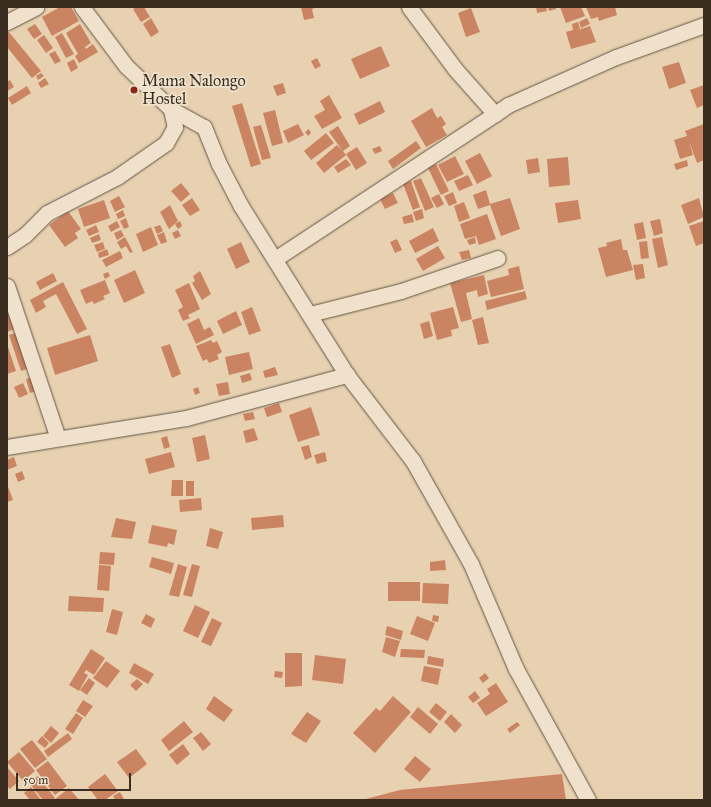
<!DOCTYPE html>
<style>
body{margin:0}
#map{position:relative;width:711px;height:807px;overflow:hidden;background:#e7d1b1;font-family:"IM FELL Great Primer",serif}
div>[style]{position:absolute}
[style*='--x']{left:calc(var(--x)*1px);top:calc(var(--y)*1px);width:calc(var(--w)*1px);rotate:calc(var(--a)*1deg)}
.building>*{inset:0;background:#cb8461}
.roads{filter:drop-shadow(0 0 1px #655644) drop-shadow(0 0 1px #655644)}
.minor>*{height:15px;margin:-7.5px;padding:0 7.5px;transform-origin:7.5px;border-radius:7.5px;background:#efe1cc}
.dots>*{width:11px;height:11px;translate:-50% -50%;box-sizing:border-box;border:2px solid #efe1cc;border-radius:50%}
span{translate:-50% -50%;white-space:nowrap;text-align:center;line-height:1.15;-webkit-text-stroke:3.5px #efe1cc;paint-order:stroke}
.poi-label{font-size:16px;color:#3a2d20}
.left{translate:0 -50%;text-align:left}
.frame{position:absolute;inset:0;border:8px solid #3a2d20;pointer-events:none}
.scale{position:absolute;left:16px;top:773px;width:115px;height:18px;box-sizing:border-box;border:2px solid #3a2d20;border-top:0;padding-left:5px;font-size:12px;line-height:14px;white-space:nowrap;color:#3a2d20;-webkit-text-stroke:3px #efe1cc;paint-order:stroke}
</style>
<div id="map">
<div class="building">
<i style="clip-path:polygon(60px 7px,71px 7px,79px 21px,52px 36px,42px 17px)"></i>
<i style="clip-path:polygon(137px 7px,144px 7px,150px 17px,141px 22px,133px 9px)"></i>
<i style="clip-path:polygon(301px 7px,318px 7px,312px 9px,314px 18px,304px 20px)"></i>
<i style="clip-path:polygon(536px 7px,546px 7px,547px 11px,537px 13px)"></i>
<i style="clip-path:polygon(548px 7px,556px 7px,556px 9px,549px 11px)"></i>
<i style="clip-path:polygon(560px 7px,581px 7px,585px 16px,566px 23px)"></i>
<i style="clip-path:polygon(586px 7px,615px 7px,617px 15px,599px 21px,598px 17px,591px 19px)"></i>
<i style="clip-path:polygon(471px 8px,480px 32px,466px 37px,458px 13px)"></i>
<i style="clip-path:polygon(151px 18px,159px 32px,151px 37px,143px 24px)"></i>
<i style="clip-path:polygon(587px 18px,590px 24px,581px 28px,579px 22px)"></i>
<i style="clip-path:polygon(578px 22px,580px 29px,578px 30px,590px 26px,596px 42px,571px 49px,566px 32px,573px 30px,572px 24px)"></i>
<i style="clip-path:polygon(35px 24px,42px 34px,34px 39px,27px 29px)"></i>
<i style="clip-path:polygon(80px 24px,91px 43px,85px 47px,86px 49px,93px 44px,98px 52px,79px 63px,75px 56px,78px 54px,66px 33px)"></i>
<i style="clip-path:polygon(8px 31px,41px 71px,32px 78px,7px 47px)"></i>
<i style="clip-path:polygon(62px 33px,74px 54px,66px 58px,55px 37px)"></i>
<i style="clip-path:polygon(44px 35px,53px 48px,46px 53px,37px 40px)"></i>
<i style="clip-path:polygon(381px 46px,390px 66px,360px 79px,351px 59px)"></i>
<i style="clip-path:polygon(55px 51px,61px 61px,55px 64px,49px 54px)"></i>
<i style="clip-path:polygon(317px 58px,321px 66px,315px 69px,311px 61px)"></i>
<i style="clip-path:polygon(74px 59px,78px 68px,71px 72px,67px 63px)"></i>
<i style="clip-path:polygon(679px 62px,686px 83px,669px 89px,662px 67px)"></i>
<i style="clip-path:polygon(41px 73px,44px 76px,38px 80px,36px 76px)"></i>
<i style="clip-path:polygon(45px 78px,49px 84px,41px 88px,38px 83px)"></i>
<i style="clip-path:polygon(10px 80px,14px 87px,7px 91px,7px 82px)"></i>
<i style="clip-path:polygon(283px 83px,286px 93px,277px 96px,273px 86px)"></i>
<i style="clip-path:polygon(704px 85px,704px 105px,697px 108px,690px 90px)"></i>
<i style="clip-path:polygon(27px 86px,31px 93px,12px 105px,8px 98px)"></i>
<i style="clip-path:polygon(329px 95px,342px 118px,322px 129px,314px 116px,325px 110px,320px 101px)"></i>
<i style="clip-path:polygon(380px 101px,385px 112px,359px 125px,354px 114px)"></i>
<i style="clip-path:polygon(242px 103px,261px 164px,251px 167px,232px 106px)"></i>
<i style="clip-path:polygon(432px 108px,437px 118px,441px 116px,446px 124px,442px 127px,447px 135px,426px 147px,411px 121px)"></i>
<i style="clip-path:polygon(275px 110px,283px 143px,272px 146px,263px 113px)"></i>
<i style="clip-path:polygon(298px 124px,304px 135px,288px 143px,283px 131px)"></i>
<i style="clip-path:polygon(704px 124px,704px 160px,697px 163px,689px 141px,693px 155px,680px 159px,674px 140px,687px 136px,685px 131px)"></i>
<i style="clip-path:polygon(261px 125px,271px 158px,262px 160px,253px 127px)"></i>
<i style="clip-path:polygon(338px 126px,350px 146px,343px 151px,346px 155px,324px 173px,316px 163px,337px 145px,342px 150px,329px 132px)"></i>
<i style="clip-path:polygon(309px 129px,311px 133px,308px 136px,305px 132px)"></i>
<i style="clip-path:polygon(326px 133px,334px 143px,311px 160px,304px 151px)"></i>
<i style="clip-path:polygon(416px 141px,421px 148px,393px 169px,388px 161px)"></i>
<i style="clip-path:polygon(380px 146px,382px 151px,375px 154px,372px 149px)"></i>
<i style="clip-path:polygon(357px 147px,367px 163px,356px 170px,346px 154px)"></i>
<i style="clip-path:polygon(480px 153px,492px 176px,477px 184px,465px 161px)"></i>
<i style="clip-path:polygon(455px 156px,464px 174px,447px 182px,438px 165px)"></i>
<i style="clip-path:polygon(568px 157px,570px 185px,549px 187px,547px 159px)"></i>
<i style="clip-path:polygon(538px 158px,540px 172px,528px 174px,526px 160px)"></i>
<i style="clip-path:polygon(346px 159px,351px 165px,338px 173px,334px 167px)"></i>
<i style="clip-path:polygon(687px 160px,688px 166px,676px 170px,674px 164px)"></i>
<i style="clip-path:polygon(436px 164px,449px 191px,441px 195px,428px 168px)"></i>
<i style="clip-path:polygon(468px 175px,473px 185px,459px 191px,454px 181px)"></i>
<i style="clip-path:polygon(421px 178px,434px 207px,425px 211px,413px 181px)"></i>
<i style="clip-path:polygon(411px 181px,420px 207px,413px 210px,403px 184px)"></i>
<i style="clip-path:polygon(181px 183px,190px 194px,181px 202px,171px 191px)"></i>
<i style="clip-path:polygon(486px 190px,490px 204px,510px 198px,520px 229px,501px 236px,490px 205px,478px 209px,473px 195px)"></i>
<i style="clip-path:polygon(453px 192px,457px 203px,449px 206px,444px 196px)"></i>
<i style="clip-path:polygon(393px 193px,398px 203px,385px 209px,380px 199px)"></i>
<i style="clip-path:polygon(439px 194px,444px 204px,437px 208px,431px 198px)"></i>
<i style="clip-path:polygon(119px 196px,125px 207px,115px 212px,110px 201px)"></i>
<i style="clip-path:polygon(192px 198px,200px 210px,190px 216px,182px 205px)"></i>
<i style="clip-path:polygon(699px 198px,704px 217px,688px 224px,681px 205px)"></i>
<i style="clip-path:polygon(104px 200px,110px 218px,84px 227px,78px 209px)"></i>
<i style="clip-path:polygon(578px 200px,581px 219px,558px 223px,555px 203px)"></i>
<i style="clip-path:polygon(464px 202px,470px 218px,459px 222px,454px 206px)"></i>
<i style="clip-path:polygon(170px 205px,178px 221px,169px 229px,160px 212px)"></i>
<i style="clip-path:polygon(422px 209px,424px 218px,416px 221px,413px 212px)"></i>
<i style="clip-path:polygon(123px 210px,125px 216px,118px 219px,116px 214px)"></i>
<i style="clip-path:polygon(68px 211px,81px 229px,75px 233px,78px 238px,65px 247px,49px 225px)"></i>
<i style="clip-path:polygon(412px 214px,414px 222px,404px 224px,402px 217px)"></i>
<i style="clip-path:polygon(487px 214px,496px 239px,479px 245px,476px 236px,465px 239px,460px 224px)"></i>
<i style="clip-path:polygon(126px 218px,129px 227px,124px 229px,120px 221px)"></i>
<i style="clip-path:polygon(660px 219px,663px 233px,654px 236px,650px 221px)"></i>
<i style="clip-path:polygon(117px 221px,120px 227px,111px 232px,108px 226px)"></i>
<i style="clip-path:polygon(180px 221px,182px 226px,178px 229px,175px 224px)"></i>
<i style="clip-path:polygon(704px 221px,704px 243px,696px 246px,689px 226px)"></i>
<i style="clip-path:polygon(643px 222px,646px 238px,637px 240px,634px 224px)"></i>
<i style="clip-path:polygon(96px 225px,99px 232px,89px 236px,86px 230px)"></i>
<i style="clip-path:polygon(160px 225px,163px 231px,157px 234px,154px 227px)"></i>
<i style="clip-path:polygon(151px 227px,158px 245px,143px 252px,136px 234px)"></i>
<i style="clip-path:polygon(433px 228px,439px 241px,415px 253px,409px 241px)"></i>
<i style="clip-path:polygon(121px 230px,124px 236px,117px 240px,114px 233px)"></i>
<i style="clip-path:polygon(178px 230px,181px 236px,175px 239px,172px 233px)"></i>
<i style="clip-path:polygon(164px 232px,167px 242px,161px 244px,157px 235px)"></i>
<i style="clip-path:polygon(99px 234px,101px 240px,92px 243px,90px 238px)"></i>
<i style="clip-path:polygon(125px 237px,133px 252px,130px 253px,126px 246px,121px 249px,117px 242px)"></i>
<i style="clip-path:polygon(475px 237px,476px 243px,469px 245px,467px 240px)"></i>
<i style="clip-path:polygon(662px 237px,668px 265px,658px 268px,652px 239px)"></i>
<i style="clip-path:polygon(397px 239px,402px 250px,395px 253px,390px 242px)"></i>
<i style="clip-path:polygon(621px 239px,623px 250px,627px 250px,633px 270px,606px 277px,598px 248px,607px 246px,606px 243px)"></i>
<i style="clip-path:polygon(647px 241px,649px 258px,641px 259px,639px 242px)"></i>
<i style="clip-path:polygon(103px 242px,105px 249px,97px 252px,94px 245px)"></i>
<i style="clip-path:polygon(241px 242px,250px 262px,236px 269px,227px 249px)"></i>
<i style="clip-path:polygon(438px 246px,445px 258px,423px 271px,416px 259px)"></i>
<i style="clip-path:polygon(107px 249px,109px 255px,99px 258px,98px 253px)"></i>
<i style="clip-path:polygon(469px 250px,471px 258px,462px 260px,459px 252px)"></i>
<i style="clip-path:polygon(120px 251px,123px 258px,106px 267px,102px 260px)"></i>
<i style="clip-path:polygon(643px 264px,645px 278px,636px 280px,633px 265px)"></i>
<i style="clip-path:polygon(519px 266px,524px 289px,491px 297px,487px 281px,509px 275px,508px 269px)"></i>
<i style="clip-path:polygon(135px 270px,145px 293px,124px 303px,114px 280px)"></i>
<i style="clip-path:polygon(200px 271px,211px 294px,202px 300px,192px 283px,195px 281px,193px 276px)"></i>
<i style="clip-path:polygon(108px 272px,110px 276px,105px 279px,103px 274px)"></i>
<i style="clip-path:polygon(53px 273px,57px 281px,40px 290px,36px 282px)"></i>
<i style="clip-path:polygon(484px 275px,488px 294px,478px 297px,477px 290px,466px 293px,472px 319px,461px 322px,450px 283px)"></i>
<i style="clip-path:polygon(105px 280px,110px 293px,103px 296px,105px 299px,94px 304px,92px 301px,86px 304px,80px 290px)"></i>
<i style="clip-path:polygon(63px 282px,87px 329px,77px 334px,56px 294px,43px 301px,46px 307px,36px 313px,30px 300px)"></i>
<i style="clip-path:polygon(189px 283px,200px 309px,188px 315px,190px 318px,183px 321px,178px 310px,183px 307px,175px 290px)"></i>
<i style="clip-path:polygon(525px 291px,527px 299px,487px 310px,485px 301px)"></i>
<i style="clip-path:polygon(7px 304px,17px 328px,7px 332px)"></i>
<i style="clip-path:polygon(252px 307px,261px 331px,249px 335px,241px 312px)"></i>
<i style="clip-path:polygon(453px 307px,459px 328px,451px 330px,452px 336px,437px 340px,430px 313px)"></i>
<i style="clip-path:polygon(236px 311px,242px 325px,223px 334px,217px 321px)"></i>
<i style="clip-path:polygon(483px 317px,489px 343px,478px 345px,472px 320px)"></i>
<i style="clip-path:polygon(199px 318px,204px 330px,210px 327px,214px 335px,196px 344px,187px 324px)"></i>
<i style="clip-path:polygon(429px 321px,433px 336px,424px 339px,420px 324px)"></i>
<i style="clip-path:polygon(18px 332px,30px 368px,21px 371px,9px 335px)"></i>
<i style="clip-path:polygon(90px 335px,98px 361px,55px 375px,47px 348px)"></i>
<i style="clip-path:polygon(211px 340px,213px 343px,217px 341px,222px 352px,217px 355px,219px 359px,209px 363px,207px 359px,203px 361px,196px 346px)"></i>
<i style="clip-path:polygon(7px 344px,16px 371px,7px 374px)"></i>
<i style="clip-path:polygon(170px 344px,181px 374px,172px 378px,161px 347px)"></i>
<i style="clip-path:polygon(249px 352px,253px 369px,229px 375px,225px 357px)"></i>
<i style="clip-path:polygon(275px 367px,278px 375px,265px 378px,263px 371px)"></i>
<i style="clip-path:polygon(250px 373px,252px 380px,242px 383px,240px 376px)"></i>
<i style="clip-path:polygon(33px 377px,37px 391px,30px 393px,26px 379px)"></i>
<i style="clip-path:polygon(228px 382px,230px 394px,219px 396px,216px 384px)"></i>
<i style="clip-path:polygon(23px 383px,28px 394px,19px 398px,14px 387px)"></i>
<i style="clip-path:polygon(198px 387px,200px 393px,195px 395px,193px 389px)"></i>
<i style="clip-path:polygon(279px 403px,282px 412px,267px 417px,264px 408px)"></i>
<i style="clip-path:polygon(311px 407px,320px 435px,298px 442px,289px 415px)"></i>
<i style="clip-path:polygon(253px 412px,255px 419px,245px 421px,243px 414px)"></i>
<i style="clip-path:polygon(254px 428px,258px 440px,246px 443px,243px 431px)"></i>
<i style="clip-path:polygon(205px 435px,210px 459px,197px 462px,192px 438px)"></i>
<i style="clip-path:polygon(167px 436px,170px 447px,164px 449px,161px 438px)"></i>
<i style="clip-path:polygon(309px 445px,312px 457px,305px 460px,301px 447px)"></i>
<i style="clip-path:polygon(171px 452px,175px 467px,149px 474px,145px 459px)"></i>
<i style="clip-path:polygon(325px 452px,327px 461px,317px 464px,314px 455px)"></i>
<i style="clip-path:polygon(14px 457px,17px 466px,7px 470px,7px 460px)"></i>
<i style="clip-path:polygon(22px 471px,25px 479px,18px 482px,15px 474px)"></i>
<i style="clip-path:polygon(172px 480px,183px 480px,183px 496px,171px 496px)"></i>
<i style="clip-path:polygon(186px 481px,194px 481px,194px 496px,186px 496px)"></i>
<i style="clip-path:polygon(7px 484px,13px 500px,7px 502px)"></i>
<i style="clip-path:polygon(201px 498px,202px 510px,180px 512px,179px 500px)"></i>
<i style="clip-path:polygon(283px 515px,284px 527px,252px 530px,251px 518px)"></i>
<i style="clip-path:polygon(116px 518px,136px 522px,132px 539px,111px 537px)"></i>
<i style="clip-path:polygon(152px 525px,177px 530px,174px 545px,168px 543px,167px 547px,148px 543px)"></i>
<i style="clip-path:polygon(210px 528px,223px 532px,218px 549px,206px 546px)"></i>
<i style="clip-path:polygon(100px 552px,115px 553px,114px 565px,99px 564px)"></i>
<i style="clip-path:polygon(152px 557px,174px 563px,171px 574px,149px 567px)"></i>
<i style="clip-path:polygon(445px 560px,446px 570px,430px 571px,430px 562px)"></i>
<i style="clip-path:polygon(178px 564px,187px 567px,179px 597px,169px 595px)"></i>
<i style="clip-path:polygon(192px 564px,200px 566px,192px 597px,183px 595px)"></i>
<i style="clip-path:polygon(99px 565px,111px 566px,109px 591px,97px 590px)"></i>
<i style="clip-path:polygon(388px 582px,420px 582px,420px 601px,388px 601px)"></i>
<i style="clip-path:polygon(423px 583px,449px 584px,448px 604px,422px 603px)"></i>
<i style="clip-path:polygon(69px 596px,104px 598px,103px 612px,68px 611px)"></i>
<i style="clip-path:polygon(195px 605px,210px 612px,198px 638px,183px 631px)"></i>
<i style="clip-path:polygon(112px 609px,123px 612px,117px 635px,106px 632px)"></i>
<i style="clip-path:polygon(146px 614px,155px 619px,151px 628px,141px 623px)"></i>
<i style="clip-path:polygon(433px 615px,439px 616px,438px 622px,432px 621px)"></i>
<i style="clip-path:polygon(417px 616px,435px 623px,428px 641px,410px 634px)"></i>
<i style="clip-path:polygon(212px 618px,222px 623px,211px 646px,201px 642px)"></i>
<i style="clip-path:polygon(387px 626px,403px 631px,401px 640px,385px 635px)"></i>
<i style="clip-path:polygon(386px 637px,400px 641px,395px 657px,382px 652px)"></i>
<i style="clip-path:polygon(91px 649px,105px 658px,94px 675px,86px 670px,84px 673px,88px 675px,79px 691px,69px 685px)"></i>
<i style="clip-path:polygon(401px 649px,425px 650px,424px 658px,400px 657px)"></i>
<i style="clip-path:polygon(285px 653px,302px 653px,302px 686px,285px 687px)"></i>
<i style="clip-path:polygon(315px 655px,346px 659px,343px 684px,312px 680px)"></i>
<i style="clip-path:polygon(428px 656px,444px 659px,443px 667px,427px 664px)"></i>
<i style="clip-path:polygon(106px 661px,120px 671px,107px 688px,93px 678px)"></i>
<i style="clip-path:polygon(134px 663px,154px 674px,148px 684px,129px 673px)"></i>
<i style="clip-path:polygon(424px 666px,441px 669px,438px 685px,421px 681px)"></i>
<i style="clip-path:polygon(275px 671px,283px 672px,282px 678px,274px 677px)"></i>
<i style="clip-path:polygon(485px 673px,489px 678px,483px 683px,479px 678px)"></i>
<i style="clip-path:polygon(89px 678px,95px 683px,87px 695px,80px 690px)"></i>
<i style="clip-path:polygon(137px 679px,143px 684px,136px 691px,130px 685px)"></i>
<i style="clip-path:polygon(496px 683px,508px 702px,486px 716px,477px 703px,490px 694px,487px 689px)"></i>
<i style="clip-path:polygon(475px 691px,480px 698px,473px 703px,468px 697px)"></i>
<i style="clip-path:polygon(214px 696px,233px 710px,224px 722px,206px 709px)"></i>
<i style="clip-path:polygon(393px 696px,411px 712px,375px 753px,353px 733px,376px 708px,380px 711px)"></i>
<i style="clip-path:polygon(83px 700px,93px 706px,85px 717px,76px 711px)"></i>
<i style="clip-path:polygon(436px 703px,447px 712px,440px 721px,429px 712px)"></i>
<i style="clip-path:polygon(418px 707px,438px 724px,430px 734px,410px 717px)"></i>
<i style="clip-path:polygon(307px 712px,321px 721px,306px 743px,291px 734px)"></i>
<i style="clip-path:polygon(76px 713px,83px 718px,73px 734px,65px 729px)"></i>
<i style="clip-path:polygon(451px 714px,462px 725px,455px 733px,444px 722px)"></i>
<i style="clip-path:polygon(184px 721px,193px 732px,169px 751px,161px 740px)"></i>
<i style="clip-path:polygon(517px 722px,520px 725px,510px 733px,507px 729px)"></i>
<i style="clip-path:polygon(51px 726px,59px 733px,51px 743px,43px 736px)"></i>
<i style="clip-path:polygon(201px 732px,211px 744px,203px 751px,193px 738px)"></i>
<i style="clip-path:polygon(68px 733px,72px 739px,48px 757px,44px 751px)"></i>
<i style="clip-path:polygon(42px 736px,49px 743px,45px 748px,37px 742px)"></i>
<i style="clip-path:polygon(32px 740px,47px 759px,35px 768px,20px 749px)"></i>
<i style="clip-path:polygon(183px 744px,190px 754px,177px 765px,169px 755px)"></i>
<i style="clip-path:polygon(136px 749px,147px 764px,129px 778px,117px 762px)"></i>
<i style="clip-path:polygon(19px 752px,35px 771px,23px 781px,7px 762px)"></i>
<i style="clip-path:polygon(415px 756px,431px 769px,420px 782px,404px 769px)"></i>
<i style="clip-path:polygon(48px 761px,67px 786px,55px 795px,36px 770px)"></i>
<i style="clip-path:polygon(7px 767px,19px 781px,10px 789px,7px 786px)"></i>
<i style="clip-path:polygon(105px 774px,118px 791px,105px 800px,98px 800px,88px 787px)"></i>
<i style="clip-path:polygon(562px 774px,566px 800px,362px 800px,400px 790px)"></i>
<i style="clip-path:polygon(38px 776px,55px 798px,52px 800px,43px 800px,29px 783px)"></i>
<i style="clip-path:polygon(31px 787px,41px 800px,30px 800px,24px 793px)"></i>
<i style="clip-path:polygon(69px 788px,79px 800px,54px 800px)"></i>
<i style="clip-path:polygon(120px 792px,124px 799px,115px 800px,113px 796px)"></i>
</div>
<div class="roads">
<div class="minor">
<i style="--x:409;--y:7;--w:77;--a:53.4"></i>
<i style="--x:455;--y:69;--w:60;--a:48.4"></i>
<i style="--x:495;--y:114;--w:16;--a:-35"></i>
<i style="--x:508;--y:105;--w:118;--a:-24"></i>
<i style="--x:616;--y:57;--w:94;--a:-20"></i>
<i style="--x:7;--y:22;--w:33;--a:-27"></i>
<i style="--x:171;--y:109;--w:38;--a:29"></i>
<i style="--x:204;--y:127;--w:40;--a:68"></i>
<i style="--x:219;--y:164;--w:47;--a:62.4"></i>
<i style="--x:241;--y:206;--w:199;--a:57.9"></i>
<i style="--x:347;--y:375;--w:108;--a:52.5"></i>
<i style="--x:413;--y:461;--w:118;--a:60.6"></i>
<i style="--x:471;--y:564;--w:114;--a:66.8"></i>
<i style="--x:516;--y:669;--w:149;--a:61.2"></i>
<i style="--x:7;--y:247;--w:22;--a:-34"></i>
<i style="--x:25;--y:235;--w:31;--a:-45"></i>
<i style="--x:47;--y:213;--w:79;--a:-27.2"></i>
<i style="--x:117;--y:177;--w:60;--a:-34.8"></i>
<i style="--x:166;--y:143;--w:18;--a:-61"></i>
<i style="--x:175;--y:127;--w:18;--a:-103"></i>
<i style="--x:171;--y:109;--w:62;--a:-136.3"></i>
<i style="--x:126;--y:66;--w:74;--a:-126.7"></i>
<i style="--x:275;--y:259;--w:263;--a:-33.4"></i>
<i style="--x:7;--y:286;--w:160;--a:71.5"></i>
<i style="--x:310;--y:314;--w:94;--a:-14.2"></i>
<i style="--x:401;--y:291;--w:102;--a:-18.8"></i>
<i style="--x:7;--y:447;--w:181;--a:-9.2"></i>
<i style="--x:186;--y:418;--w:167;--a:-15"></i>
</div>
</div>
<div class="dots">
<i style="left:134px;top:90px;background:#8f2418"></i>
</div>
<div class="poi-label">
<span class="left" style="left:142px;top:90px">Mama Nalongo<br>Hostel</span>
</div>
<div class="frame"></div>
<div class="scale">50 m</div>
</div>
